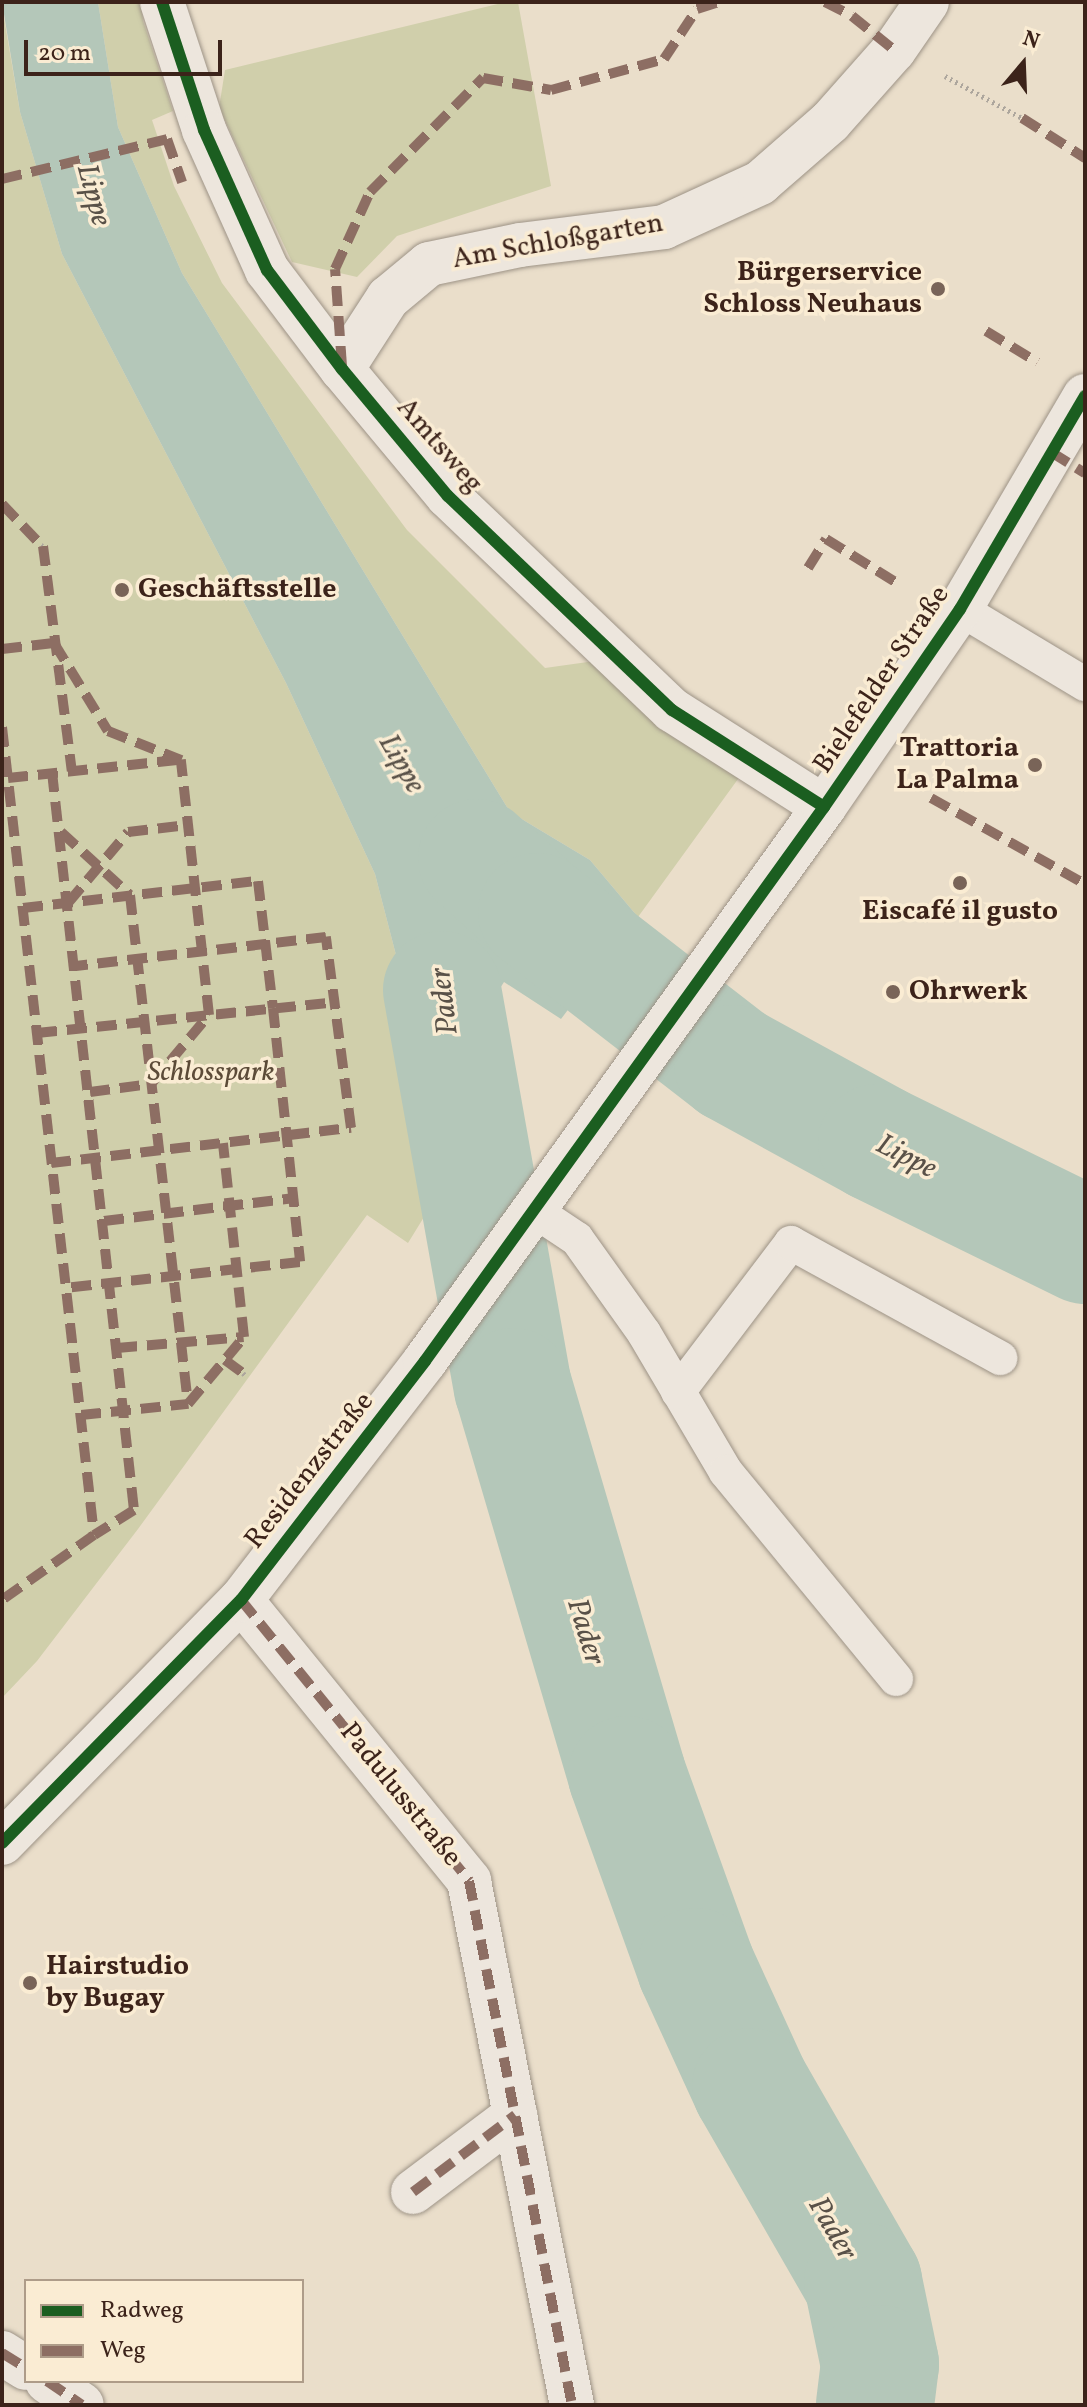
<!DOCTYPE html>
<meta charset="utf-8">
<style>
body{margin:0}
#map{position:relative;width:1087px;height:2407px;overflow:hidden;background:#eadeca;font-family:Vollkorn,serif}
div>[style]{position:absolute}
[style*='--x']{left:calc(var(--x)*1px);top:calc(var(--y)*1px);width:calc(var(--w)*1px);rotate:calc(var(--a)*1deg)}
.green>*{inset:0;background:#d0cfab}
.water>*{inset:0;background:#b4c7b9}
.river>*{height:118px;margin:-59px;padding:0 59px;transform-origin:59px;border-radius:59px;background:#b4c7b9}
.path>*{height:5px;margin-top:-2.5px;transform-origin:0;background:repeating-linear-gradient(90deg,#ada69d 0 2px,transparent 0 6px)}
.roads{filter:drop-shadow(0 0 2px #9d9386) drop-shadow(0 0 2px #9d9386)}
.lane>*{height:34px;margin:-17px;padding:0 17px;transform-origin:17px;border-radius:17px;background:#ede6dd}
.street>*{height:44px;margin:-22px;padding:0 22px;transform-origin:22px;border-radius:22px;background:#ede6dd}
.secondary>*{height:44px;margin:-22px;padding:0 22px;transform-origin:22px;border-radius:22px;background:#ede6dd}
.quiet>*{height:10px;margin-top:-5px;transform-origin:0;background:repeating-linear-gradient(90deg,#8d6e63 0 20px,transparent 0 30px)}
.cycleway>*{height:12px;margin:-6px;padding:0 6px;transform-origin:6px;border-radius:6px;background:#1b5e20}
.dots>*{width:22px;height:22px;translate:-50% -50%;box-sizing:border-box;border:4px solid #faecd3;border-radius:50%}
span{translate:-50% -50%;white-space:nowrap;text-align:center;line-height:1.15;-webkit-text-stroke:7px #faecd3;paint-order:stroke}
.street-label{font-size:28px;color:#3c231a}
.poi-label{font-size:28px;color:#3c231a;font-weight:700}
.right{translate:-100% -50%;text-align:right}
.left{translate:0 -50%;text-align:left}
.park-label{font-size:28px;color:#5c4b38;font-style:italic}
.water-label{font-size:30px;color:#595148;font-style:italic}
.frame{position:absolute;inset:0;border:4px solid #3c231a;pointer-events:none}
.legend{position:absolute;left:24px;top:2279px;width:280px;height:104px;box-sizing:border-box;background:#faecd3;border:2px solid #ae9c89;margin:0;padding:10px 14px;list-style:none;font-size:24px;color:#3c231a}
.legend li{display:flex;align-items:center;gap:16px;height:40px}
.legend b{width:40px;border:2px solid #ae9c89}
.north{position:absolute;left:983px;top:24px;width:80px;height:80px;-webkit-text-stroke:6px #faecd3;paint-order:stroke;rotate:19deg;font-size:22px;font-weight:700;line-height:32px;text-align:center;color:#3c231a}
.north::after{content:'';display:block;margin:auto;width:28px;height:36px;background:#3c231a;clip-path:polygon(50% 0,100% 100%,50% 72%,0 100%)}
.scale{position:absolute;left:24px;top:40px;width:198px;height:36px;box-sizing:border-box;border:4px solid #3c231a;border-top:0;padding-left:10px;font-size:24px;line-height:28px;white-space:nowrap;color:#3c231a;-webkit-text-stroke:6px #faecd3;paint-order:stroke}
</style>
<div id="map">
<div class="green">
<i style="clip-path:polygon(98px 2px,141px 2px,143px 21px,173px 111px,152px 120px,174px 186px,222px 283px,407px 530px,545px 668px,609px 659px,746px 768px,638px 917px,590px 860px,510px 812px,182px 273px,118px 127px)"></i>
<i style="clip-path:polygon(506px 2px,518px 2px,551px 186px,397px 236px,357px 277px,292px 262px,219px 108px,225px 70px)"></i>
<i style="clip-path:polygon(2px 6px,20px 112px,62px 254px,286px 683px,375px 874px,417px 1036px,440px 1191px,408px 1243px,367px 1215px,138px 1529px,37px 1661px,2px 1698px)"></i>
</div>
<div class="water">
<i style="clip-path:polygon(2px 2px,98px 2px,118px 127px,182px 273px,510px 812px,590px 860px,638px 917px,561px 1019px,504px 982px,486px 1010px,505px 1100px,440px 1191px,417px 1036px,375px 874px,286px 683px,62px 254px,20px 112px)"></i>
</div>
<div class="river">
<i style="--x:477;--y:858;--w:81;--a:42"></i>
<i style="--x:537;--y:912;--w:248;--a:37.8"></i>
<i style="--x:733;--y:1064;--w:164;--a:28.7"></i>
<i style="--x:877;--y:1143;--w:232;--a:26.1"></i>
<i style="--x:442;--y:990;--w:403;--a:79.9"></i>
<i style="--x:513;--y:1387;--w:404;--a:73.6"></i>
<i style="--x:627;--y:1775;--w:204;--a:70.2"></i>
<i style="--x:696;--y:1967;--w:132;--a:65.4"></i>
<i style="--x:751;--y:2087;--w:225;--a:60.1"></i>
<i style="--x:863;--y:2282;--w:84;--a:78.3"></i>
<i style="--x:880;--y:2364;--w:41;--a:97"></i>
</div>
<div class="path">
<i style="--x:945;--y:76;--w:88;--a:28.6"></i>
<i style="--x:41;--y:545;--w:2;--a:27"></i>
<i style="--x:243;--y:1373;--w:4;--a:45"></i>
</div>
<div class="roads">
<div class="lane">
<i style="--x:960;--y:609;--w:146;--a:31"></i>
<i style="--x:535;--y:1211;--w:50;--a:33.7"></i>
<i style="--x:577;--y:1239;--w:115;--a:54.5"></i>
<i style="--x:644;--y:1333;--w:161;--a:59.5"></i>
<i style="--x:726;--y:1472;--w:268;--a:50.6"></i>
<i style="--x:678;--y:1392;--w:187;--a:-52.8"></i>
<i style="--x:791;--y:1243;--w:239;--a:28.8"></i>
</div>
<div class="street">
<i style="--x:162;--y:2;--w:135;--a:71.8"></i>
<i style="--x:204;--y:130;--w:154;--a:65.8"></i>
<i style="--x:267;--y:270;--w:124;--a:52.9"></i>
<i style="--x:342;--y:369;--w:165;--a:50.2"></i>
<i style="--x:448;--y:496;--w:310;--a:43.7"></i>
<i style="--x:672;--y:710;--w:180;--a:32.5"></i>
<i style="--x:342;--y:369;--w:85;--a:-57.1"></i>
<i style="--x:388;--y:298;--w:53;--a:-39.7"></i>
<i style="--x:429;--y:264;--w:93;--a:-11.8"></i>
<i style="--x:520;--y:245;--w:145;--a:-7.1"></i>
<i style="--x:664;--y:227;--w:106;--a:-24.6"></i>
<i style="--x:760;--y:183;--w:93;--a:-41.1"></i>
<i style="--x:830;--y:122;--w:96;--a:-48.4"></i>
<i style="--x:894;--y:50;--w:58;--a:-55.5"></i>
<i style="--x:241;--y:1600;--w:362;--a:50.9"></i>
<i style="--x:469;--y:1881;--w:534;--a:78.88"></i>
<i style="--x:413;--y:2192;--w:128;--a:-37"></i>
<i style="--x:2;--y:2353;--w:28;--a:32"></i>
<i style="--x:47;--y:2381;--w:42;--a:34.4"></i>
</div>
<div class="secondary">
<i style="--x:2;--y:1843;--w:341;--a:-45.5"></i>
<i style="--x:241;--y:1600;--w:302;--a:-52.4"></i>
<i style="--x:425;--y:1361;--w:683;--a:-54.24"></i>
<i style="--x:824;--y:807;--w:240;--a:-55.5"></i>
<i style="--x:960;--y:609;--w:247;--a:-59.6"></i>
</div>
</div>
<div class="quiet">
<i style="--x:825;--y:2;--w:30;--a:27"></i>
<i style="--x:852;--y:16;--w:54;--a:39"></i>
<i style="--x:1022;--y:118;--w:75;--a:32.4"></i>
<i style="--x:2;--y:179;--w:170;--a:-13.6"></i>
<i style="--x:167;--y:139;--w:46;--a:70.8"></i>
<i style="--x:986;--y:331;--w:60;--a:31.3"></i>
<i style="--x:342;--y:366;--w:97;--a:-94.1"></i>
<i style="--x:335;--y:269;--w:85;--a:-65.6"></i>
<i style="--x:370;--y:192;--w:161;--a:-45.3"></i>
<i style="--x:483;--y:78;--w:69;--a:10"></i>
<i style="--x:551;--y:90;--w:117;--a:-15.3"></i>
<i style="--x:664;--y:59;--w:60;--a:-56.6"></i>
<i style="--x:697;--y:9;--w:23;--a:-18"></i>
<i style="--x:1051;--y:452;--w:40;--a:32"></i>
<i style="--x:2;--y:504;--w:57;--a:46.4"></i>
<i style="--x:43;--y:546;--w:227;--a:82.7"></i>
<i style="--x:808;--y:568;--w:34;--a:-58"></i>
<i style="--x:826;--y:539;--w:84;--a:31.8"></i>
<i style="--x:2;--y:649;--w:52;--a:-6.6"></i>
<i style="--x:54;--y:643;--w:103;--a:58.5"></i>
<i style="--x:108;--y:731;--w:79;--a:21.7"></i>
<i style="--x:2;--y:727;--w:813;--a:83.5"></i>
<i style="--x:94;--y:1535;--w:113;--a:144.8"></i>
<i style="--x:52;--y:772;--w:743;--a:83.66"></i>
<i style="--x:134;--y:1510;--w:47;--a:148"></i>
<i style="--x:8;--y:778;--w:170;--a:-6.1"></i>
<i style="--x:931;--y:798;--w:176;--a:29.2"></i>
<i style="--x:61;--y:832;--w:93;--a:42.4"></i>
<i style="--x:130;--y:895;--w:512;--a:83.5"></i>
<i style="--x:68;--y:903;--w:93;--a:-49.8"></i>
<i style="--x:128;--y:832;--w:60;--a:-6.7"></i>
<i style="--x:23;--y:908;--w:237;--a:-6.6"></i>
<i style="--x:258;--y:881;--w:128;--a:83.3"></i>
<i style="--x:273;--y:1008;--w:255;--a:83.9"></i>
<i style="--x:300;--y:1262;--w:237;--a:173.7"></i>
<i style="--x:37;--y:1033;--w:300;--a:-5.9"></i>
<i style="--x:90;--y:1092;--w:62;--a:-7.5"></i>
<i style="--x:151;--y:1084;--w:90;--a:-50"></i>
<i style="--x:209;--y:1015;--w:257;--a:-96.3"></i>
<i style="--x:51;--y:1163;--w:302;--a:-6.7"></i>
<i style="--x:351;--y:1128;--w:193;--a:-97.5"></i>
<i style="--x:326;--y:937;--w:252;--a:173.4"></i>
<i style="--x:104;--y:1221;--w:190;--a:-6.9"></i>
<i style="--x:117;--y:1348;--w:127;--a:-5"></i>
<i style="--x:225;--y:1360;--w:22;--a:36"></i>
<i style="--x:81;--y:1415;--w:108;--a:-5.9"></i>
<i style="--x:188;--y:1404;--w:87;--a:-50.1"></i>
<i style="--x:244;--y:1337;--w:195;--a:-96.2"></i>
<i style="--x:241;--y:1600;--w:362;--a:50.9"></i>
<i style="--x:469;--y:1881;--w:534;--a:78.88"></i>
<i style="--x:413;--y:2192;--w:128;--a:-37"></i>
<i style="--x:2;--y:2353;--w:28;--a:32"></i>
<i style="--x:47;--y:2381;--w:42;--a:34.4"></i>
</div>
<div class="cycleway">
<i style="--x:162;--y:2;--w:135;--a:71.8"></i>
<i style="--x:204;--y:130;--w:154;--a:65.8"></i>
<i style="--x:267;--y:270;--w:124;--a:52.9"></i>
<i style="--x:342;--y:369;--w:165;--a:50.2"></i>
<i style="--x:448;--y:496;--w:310;--a:43.7"></i>
<i style="--x:672;--y:710;--w:180;--a:32.5"></i>
<i style="--x:2;--y:1843;--w:341;--a:-45.5"></i>
<i style="--x:241;--y:1600;--w:302;--a:-52.4"></i>
<i style="--x:425;--y:1361;--w:683;--a:-54.24"></i>
<i style="--x:824;--y:807;--w:240;--a:-55.5"></i>
<i style="--x:960;--y:609;--w:247;--a:-59.6"></i>
</div>
<div class="dots">
<i style="left:938px;top:289px;background:#796458"></i>
<i style="left:122px;top:590px;background:#796458"></i>
<i style="left:1035px;top:765px;background:#796458"></i>
<i style="left:960px;top:883px;background:#796458"></i>
<i style="left:893px;top:992px;background:#796458"></i>
<i style="left:30px;top:1983px;background:#796458"></i>
</div>
<div class="street-label">
<span style="left:558px;top:242px;rotate:-10deg">Am Schloßgarten</span>
<span style="left:439px;top:446px;rotate:49deg">Amtsweg</span>
<span style="left:882px;top:680px;rotate:-56deg">Bielefelder Straße</span>
<span style="left:310px;top:1471px;rotate:-52deg">Residenzstraße</span>
<span style="left:400px;top:1795px;rotate:51deg">Padulusstraße</span>
</div>
<div class="poi-label">
<span class="right" style="left:922px;top:289px">Bürgerservice<br>Schloss Neuhaus</span>
<span class="left" style="left:138px;top:590px">Geschäftsstelle</span>
<span class="right" style="left:1019px;top:765px">Trattoria<br>La Palma</span>
<span style="left:960px;top:912px">Eiscafé il gusto</span>
<span class="left" style="left:909px;top:992px">Ohrwerk</span>
<span class="left" style="left:46px;top:1983px">Hairstudio<br>by Bugay</span>
</div>
<div class="park-label">
<span style="left:211px;top:1073px">Schlosspark</span>
</div>
<div class="water-label">
<span style="left:93px;top:195px;rotate:75deg">Lippe</span>
<span style="left:401px;top:764px;rotate:60deg">Lippe</span>
<span style="left:445px;top:1001px;rotate:-97deg">Pader</span>
<span style="left:906px;top:1157px;rotate:27deg">Lippe</span>
<span style="left:585px;top:1632px;rotate:73deg">Pader</span>
<span style="left:832px;top:2229px;rotate:60deg">Pader</span>
</div>
<div class="frame"></div>
<ul class="legend">
<li><b style="height:10px;background:#1b5e20"></b>Radweg</li>
<li><b style="height:10px;background:#8d6e63"></b>Weg</li>
</ul>
<div class="north">N</div>
<div class="scale">20 m</div>
</div>
